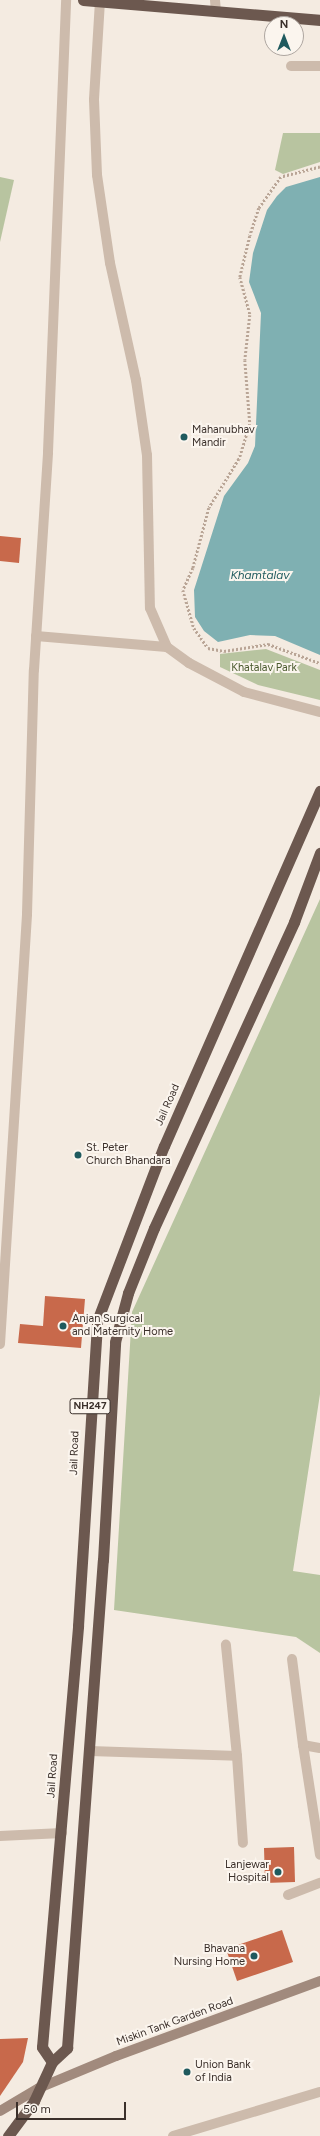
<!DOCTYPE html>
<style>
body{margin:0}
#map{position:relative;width:320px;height:2136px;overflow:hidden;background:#f4ebe1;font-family:Figtree,sans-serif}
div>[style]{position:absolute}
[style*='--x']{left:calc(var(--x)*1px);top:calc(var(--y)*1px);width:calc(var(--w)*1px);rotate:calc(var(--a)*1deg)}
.green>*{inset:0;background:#b8c4a0}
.water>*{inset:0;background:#7fb0b2}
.building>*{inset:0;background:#c8694b}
.path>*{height:2.5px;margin-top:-1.25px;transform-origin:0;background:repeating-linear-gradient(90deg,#b9a596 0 2px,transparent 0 4px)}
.pedestrian>*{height:10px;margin:-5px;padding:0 5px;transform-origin:5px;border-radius:5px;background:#cdbbac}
.minor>*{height:10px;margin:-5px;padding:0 5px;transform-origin:5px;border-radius:5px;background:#cdbbac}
.secondary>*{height:10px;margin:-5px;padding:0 5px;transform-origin:5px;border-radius:5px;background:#a18a7d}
.trunk>*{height:11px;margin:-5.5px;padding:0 5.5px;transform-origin:5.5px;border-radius:5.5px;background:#6c584f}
.dots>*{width:11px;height:11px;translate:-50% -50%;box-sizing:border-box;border:2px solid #fbf5ee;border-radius:50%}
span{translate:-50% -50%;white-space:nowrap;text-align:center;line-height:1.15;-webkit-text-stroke:4px #fbf5ee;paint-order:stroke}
.shield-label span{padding:1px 3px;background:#fbf5ee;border:1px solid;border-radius:3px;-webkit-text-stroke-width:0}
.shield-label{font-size:10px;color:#3b302b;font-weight:700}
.poi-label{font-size:11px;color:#3b302b}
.left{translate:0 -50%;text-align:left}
.right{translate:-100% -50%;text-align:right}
.park-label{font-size:11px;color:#4a5a2e}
.street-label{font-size:11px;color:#3b302b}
.water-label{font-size:12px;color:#1f5a5e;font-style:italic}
.north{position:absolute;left:264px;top:16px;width:40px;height:40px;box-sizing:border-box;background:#fbf5ee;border:1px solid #aea6a0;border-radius:50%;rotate:0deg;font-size:11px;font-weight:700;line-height:16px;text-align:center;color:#3b302b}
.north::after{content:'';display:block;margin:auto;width:14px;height:18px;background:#1f5a5e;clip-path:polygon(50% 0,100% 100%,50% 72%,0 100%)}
.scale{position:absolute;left:16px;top:2102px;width:110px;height:18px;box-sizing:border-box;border:2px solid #3b302b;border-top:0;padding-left:5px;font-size:12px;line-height:14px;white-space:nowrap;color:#3b302b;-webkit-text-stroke:3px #fbf5ee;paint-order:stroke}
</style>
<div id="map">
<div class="green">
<i style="clip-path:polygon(283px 133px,320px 133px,320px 162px,283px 174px,275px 170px)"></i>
<i style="clip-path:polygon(0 177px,14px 180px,0 242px)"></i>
<i style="clip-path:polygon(266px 649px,320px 670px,320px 700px,258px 685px,220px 667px,220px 654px)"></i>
<i style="clip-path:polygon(320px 899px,320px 1394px,293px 1571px,320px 1575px,320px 1653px,296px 1637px,114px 1610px,132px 1312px)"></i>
</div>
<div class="water">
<i style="clip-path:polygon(320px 177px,320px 655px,275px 636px,250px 635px,218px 642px,204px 631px,195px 617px,194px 590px,224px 496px,248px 463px,255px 446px,261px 313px,249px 282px,253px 253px,267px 210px,277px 196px,286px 187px)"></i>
</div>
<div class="building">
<i style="clip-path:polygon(0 536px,21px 538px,19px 563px,0 561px)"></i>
<i style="clip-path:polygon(45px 1296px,85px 1299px,81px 1348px,18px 1343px,20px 1324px,43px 1326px)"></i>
<i style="clip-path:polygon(294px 1847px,295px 1882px,265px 1883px,264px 1848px)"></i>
<i style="clip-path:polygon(282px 1930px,293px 1962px,237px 1981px,226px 1949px)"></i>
<i style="clip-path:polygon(28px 2038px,23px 2062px,0 2096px,0 2039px)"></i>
</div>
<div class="path">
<i style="--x:320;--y:167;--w:40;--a:165.6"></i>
<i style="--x:281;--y:177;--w:38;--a:125"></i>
<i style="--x:259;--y:208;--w:29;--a:108"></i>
<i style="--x:250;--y:236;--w:42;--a:103.7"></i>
<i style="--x:240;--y:277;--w:39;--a:75"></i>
<i style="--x:250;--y:315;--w:45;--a:96.3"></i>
<i style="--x:245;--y:360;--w:64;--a:85.5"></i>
<i style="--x:250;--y:424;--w:37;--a:107"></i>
<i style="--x:239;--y:459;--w:57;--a:121.5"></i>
<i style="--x:209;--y:508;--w:62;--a:104.9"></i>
<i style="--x:193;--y:568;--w:24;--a:114"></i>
<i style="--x:183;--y:590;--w:40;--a:74"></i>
<i style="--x:194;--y:628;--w:24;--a:55"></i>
<i style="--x:208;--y:648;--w:16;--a:11"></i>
<i style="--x:224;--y:651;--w:45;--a:-9"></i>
<i style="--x:268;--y:644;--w:55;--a:20.1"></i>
</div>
<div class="pedestrian">
<i style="--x:291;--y:66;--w:29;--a:0"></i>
</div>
<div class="minor">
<i style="--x:215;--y:0;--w:11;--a:85"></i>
<i style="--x:100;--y:1;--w:99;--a:93.5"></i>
<i style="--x:94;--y:100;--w:75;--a:87.7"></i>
<i style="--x:97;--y:175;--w:89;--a:81.6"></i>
<i style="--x:110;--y:263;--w:120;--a:77.5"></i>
<i style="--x:136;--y:380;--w:76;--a:81.7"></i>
<i style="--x:147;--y:455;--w:153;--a:88.9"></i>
<i style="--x:150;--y:608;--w:43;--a:66.4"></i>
<i style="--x:167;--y:647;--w:27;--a:36"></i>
<i style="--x:189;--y:663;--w:62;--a:27.8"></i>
<i style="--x:244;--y:692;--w:79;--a:14.7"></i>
<i style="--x:36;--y:636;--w:131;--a:4.8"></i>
<i style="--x:0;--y:1344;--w:431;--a:-86.4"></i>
<i style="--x:27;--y:914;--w:244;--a:-88.4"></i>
<i style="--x:34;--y:670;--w:218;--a:-86.3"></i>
<i style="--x:48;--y:452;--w:452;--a:-87.7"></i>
<i style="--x:292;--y:1659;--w:87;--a:82.7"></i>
<i style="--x:303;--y:1745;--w:17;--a:10"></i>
<i style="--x:303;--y:1745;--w:111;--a:81.2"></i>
<i style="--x:90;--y:1751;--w:147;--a:1.9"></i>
<i style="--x:237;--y:1756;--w:112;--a:-95.7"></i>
<i style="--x:237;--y:1756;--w:87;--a:86.1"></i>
<i style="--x:0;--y:1836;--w:62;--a:-2.8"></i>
<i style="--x:288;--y:1895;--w:34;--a:-21"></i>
<i style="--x:173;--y:2136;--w:153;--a:-16.7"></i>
</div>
<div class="secondary">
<i style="--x:0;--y:2111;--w:45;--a:-30.5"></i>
<i style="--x:39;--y:2088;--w:83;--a:-22.6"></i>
<i style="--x:116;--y:2056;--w:217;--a:-20.2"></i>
</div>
<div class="trunk">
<i style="--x:83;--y:0;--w:238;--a:4.8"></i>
<i style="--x:52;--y:2062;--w:18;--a:-124"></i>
<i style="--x:42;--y:2047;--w:423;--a:-85.1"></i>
<i style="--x:78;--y:1626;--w:306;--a:-86.4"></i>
<i style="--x:97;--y:1321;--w:187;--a:-69.1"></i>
<i style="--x:164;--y:1146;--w:388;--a:-66.3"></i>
<i style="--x:8;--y:2136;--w:44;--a:-53.4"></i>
<i style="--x:34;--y:2101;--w:43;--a:-65.2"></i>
<i style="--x:52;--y:2062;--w:21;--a:-43"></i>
<i style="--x:67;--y:2048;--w:489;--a:-85.8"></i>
<i style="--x:103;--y:1560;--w:218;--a:-86.8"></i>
<i style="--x:115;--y:1342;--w:51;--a:-75.1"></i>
<i style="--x:128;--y:1293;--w:70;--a:-68.2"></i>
<i style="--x:154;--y:1228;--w:337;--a:-65.4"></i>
<i style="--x:294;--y:922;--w:74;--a:-69.4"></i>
</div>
<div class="dots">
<i style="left:184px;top:437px;background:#1f5a5e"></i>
<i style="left:78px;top:1155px;background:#1f5a5e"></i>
<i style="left:63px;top:1326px;background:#1f5a5e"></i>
<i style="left:278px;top:1872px;background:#1f5a5e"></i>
<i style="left:254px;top:1956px;background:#1f5a5e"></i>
<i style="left:187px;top:2072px;background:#1f5a5e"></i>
</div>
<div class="shield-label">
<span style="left:90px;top:1406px">NH247</span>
</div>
<div class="poi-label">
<span class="left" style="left:192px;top:437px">Mahanubhav<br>Mandir</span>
<span class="left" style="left:86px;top:1155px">St. Peter<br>Church Bhandara</span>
<span class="left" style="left:72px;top:1326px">Anjan Surgical<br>and Maternity Home</span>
<span class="right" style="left:269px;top:1872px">Lanjewar<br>Hospital</span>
<span class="right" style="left:245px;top:1956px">Bhavana<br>Nursing Home</span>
<span class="left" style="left:195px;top:2072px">Union Bank<br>of India</span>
</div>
<div class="park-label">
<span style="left:264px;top:668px">Khatalav Park</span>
</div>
<div class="street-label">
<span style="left:168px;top:1105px;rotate:-66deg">Jail Road</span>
<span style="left:75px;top:1453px;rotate:-88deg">Jail Road</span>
<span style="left:53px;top:1776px;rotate:-86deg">Jail Road</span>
<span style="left:175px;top:2022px;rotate:-20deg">Miskin Tank Garden Road</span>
</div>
<div class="water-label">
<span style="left:260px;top:576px">Khamtalav</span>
</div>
<div class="north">N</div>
<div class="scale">50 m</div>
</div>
